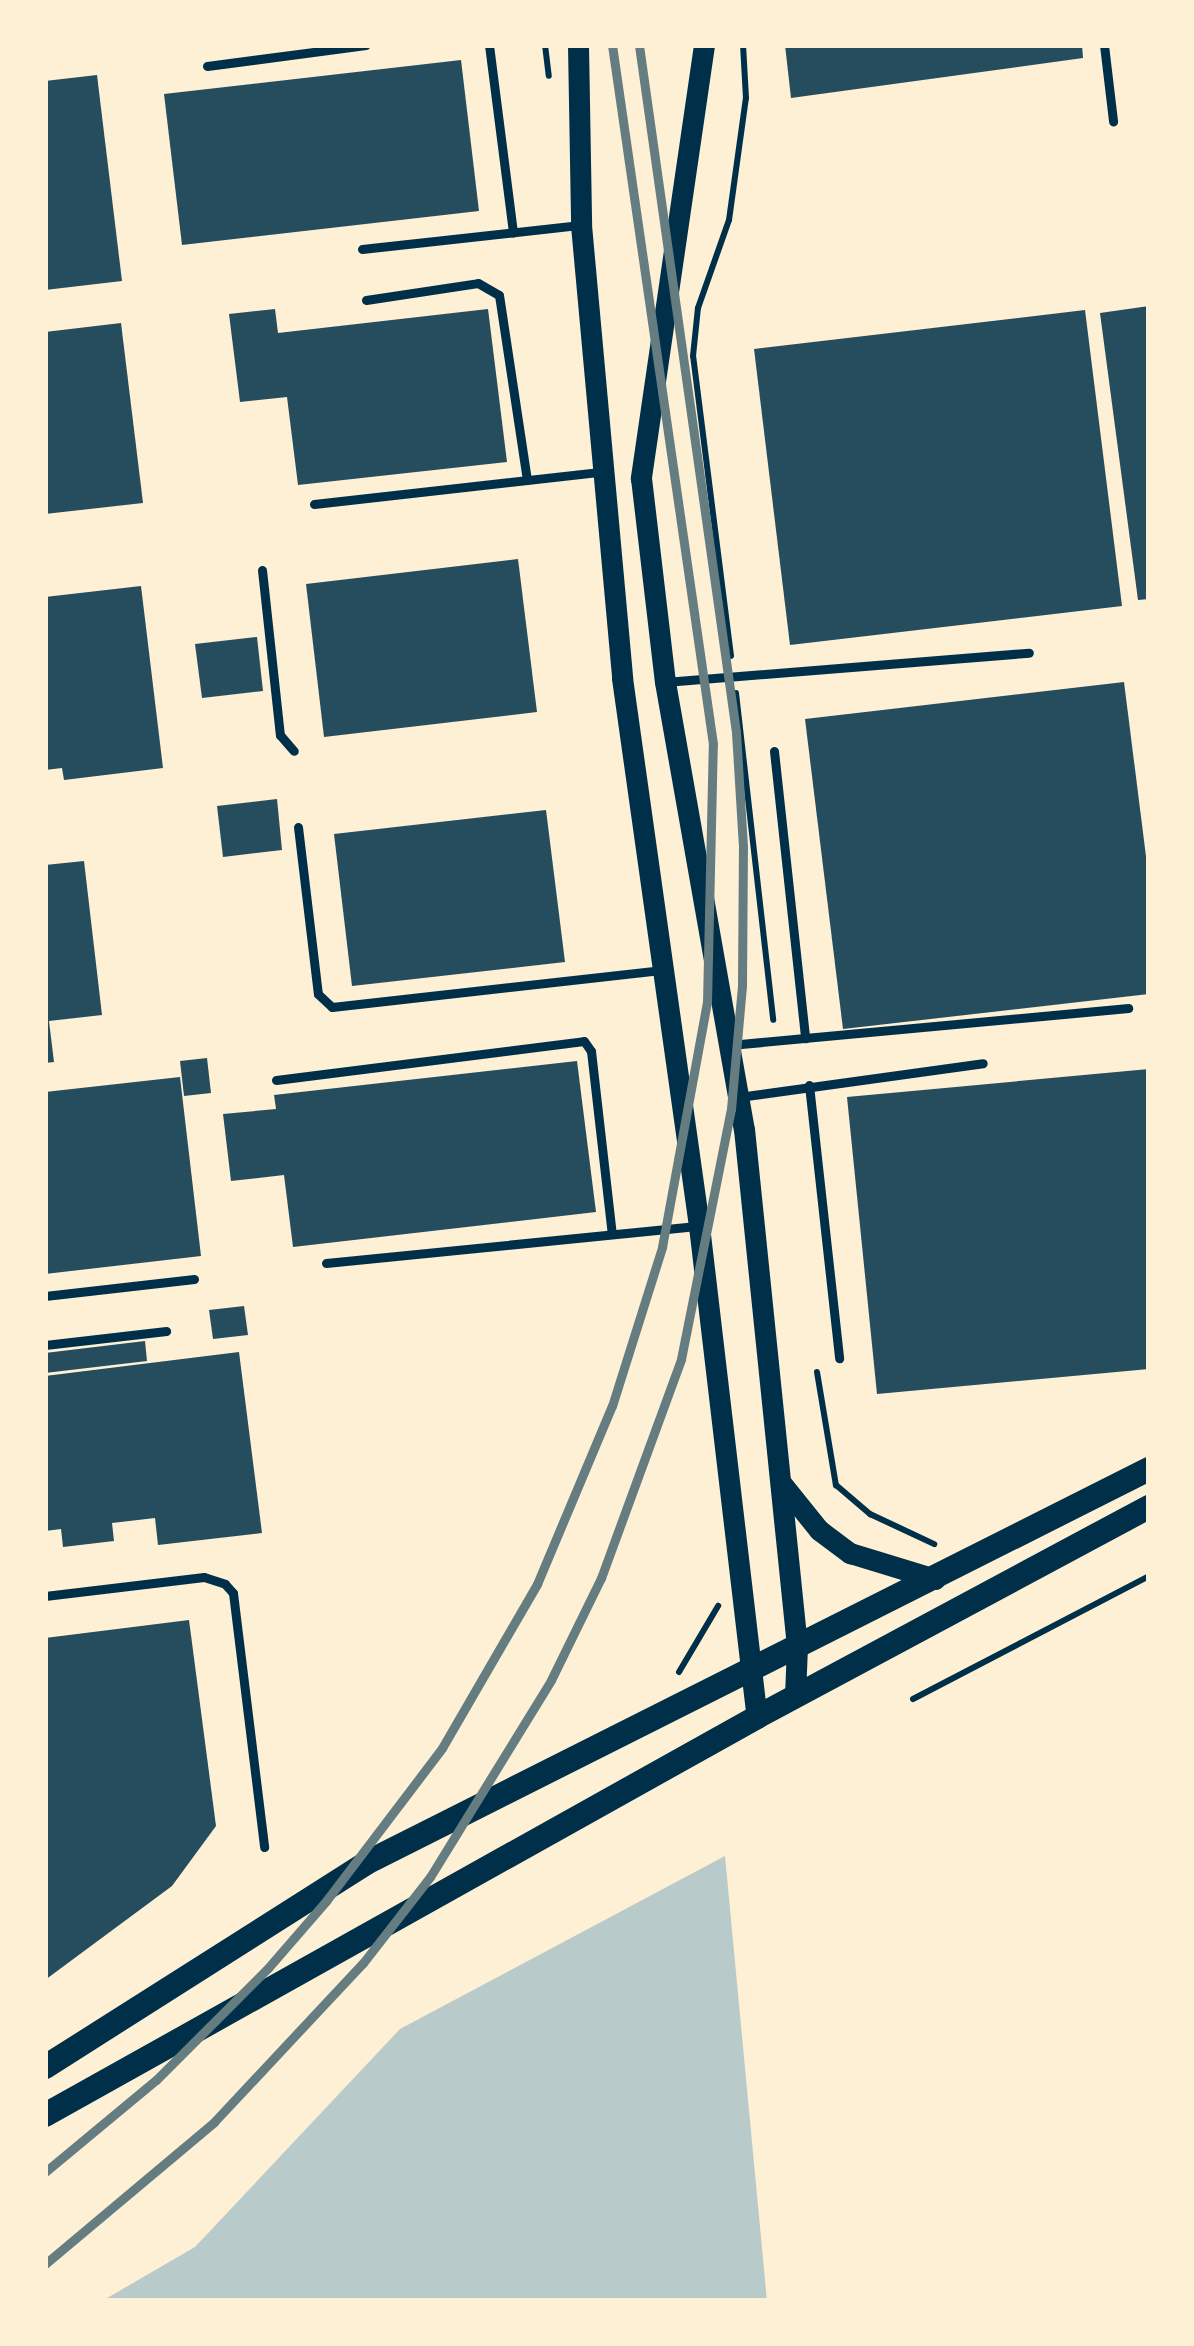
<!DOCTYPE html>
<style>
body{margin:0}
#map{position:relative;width:1194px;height:2346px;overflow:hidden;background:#fdf0d5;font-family:"Archivo Narrow",sans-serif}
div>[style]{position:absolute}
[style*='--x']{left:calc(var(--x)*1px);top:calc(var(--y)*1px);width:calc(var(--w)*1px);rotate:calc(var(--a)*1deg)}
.green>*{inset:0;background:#b9caca}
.building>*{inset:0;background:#264d5e}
.path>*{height:6px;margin:-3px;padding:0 3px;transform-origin:3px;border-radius:3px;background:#003049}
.service>*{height:9px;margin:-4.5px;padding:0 4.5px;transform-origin:4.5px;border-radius:4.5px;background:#003049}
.tertiary>*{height:21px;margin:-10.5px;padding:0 10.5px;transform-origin:10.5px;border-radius:10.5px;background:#003049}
.secondary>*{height:24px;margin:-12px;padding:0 12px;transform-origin:12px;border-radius:12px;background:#003049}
.rail>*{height:9px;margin:-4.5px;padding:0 4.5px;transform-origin:4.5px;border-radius:4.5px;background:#657d81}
span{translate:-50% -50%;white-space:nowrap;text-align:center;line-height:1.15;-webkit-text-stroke:12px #fdf0d5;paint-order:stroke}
.frame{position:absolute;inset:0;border:48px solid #fdf0d5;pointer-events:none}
</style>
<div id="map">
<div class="green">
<i style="clip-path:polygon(725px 1856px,767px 2301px,102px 2301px,195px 2247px,400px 2029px)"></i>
</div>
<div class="building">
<i style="clip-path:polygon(785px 45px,1082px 45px,1083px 58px,791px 98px)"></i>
<i style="clip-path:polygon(461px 60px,479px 211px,182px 245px,164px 94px)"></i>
<i style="clip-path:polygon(97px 75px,122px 281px,45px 290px,45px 81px)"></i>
<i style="clip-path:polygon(1149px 306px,1149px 599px,1138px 600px,1100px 313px)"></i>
<i style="clip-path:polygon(275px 309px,278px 333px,488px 309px,507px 462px,298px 485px,287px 397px,240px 402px,229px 314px)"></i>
<i style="clip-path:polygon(1085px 310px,1122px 606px,790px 645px,754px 349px)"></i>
<i style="clip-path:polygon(121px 323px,143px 503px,45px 514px,45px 332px)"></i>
<i style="clip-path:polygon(518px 559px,537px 712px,324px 737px,306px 584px)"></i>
<i style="clip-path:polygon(141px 586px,163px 768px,64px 780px,62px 768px,45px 770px,45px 597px)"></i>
<i style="clip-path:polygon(257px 637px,263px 691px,202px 698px,195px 644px)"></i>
<i style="clip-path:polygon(1124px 682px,1149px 880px,1149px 994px,843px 1029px,805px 719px)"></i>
<i style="clip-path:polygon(277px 799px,282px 850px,223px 857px,217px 806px)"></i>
<i style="clip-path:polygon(546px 810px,565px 962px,352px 986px,334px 834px)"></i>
<i style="clip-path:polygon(84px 861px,102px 1015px,49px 1021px,54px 1062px,45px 1063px,45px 865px)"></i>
<i style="clip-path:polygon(207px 1058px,211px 1093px,184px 1096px,180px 1061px)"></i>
<i style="clip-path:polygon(577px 1061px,596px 1212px,293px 1247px,284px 1175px,231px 1181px,223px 1114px,276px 1109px,274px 1095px)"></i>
<i style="clip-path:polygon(1149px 1069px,1149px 1369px,877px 1394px,847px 1097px)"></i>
<i style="clip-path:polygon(180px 1077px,201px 1256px,45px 1274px,45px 1092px)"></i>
<i style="clip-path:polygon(244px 1306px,248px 1335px,213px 1339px,209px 1310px)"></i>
<i style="clip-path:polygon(145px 1341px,147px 1361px,45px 1373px,45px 1353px)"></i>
<i style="clip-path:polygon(239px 1352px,262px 1533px,158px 1545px,155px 1518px,112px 1523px,114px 1541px,63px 1547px,61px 1529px,45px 1531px,45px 1376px)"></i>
<i style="clip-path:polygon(189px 1620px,216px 1826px,172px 1886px,45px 1980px,45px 1638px)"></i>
</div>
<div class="path">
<i style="--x:545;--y:45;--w:31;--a:83"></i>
<i style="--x:731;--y:656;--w:302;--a:-97.2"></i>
<i style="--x:693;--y:356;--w:48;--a:-84.1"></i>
<i style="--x:698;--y:308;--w:93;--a:-70.6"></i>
<i style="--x:729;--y:220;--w:123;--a:-82.1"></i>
<i style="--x:746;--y:98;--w:53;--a:-93.2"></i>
<i style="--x:736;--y:693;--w:329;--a:83.5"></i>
<i style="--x:817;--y:1372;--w:115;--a:80.5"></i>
<i style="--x:836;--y:1485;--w:45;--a:40.5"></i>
<i style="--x:870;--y:1514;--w:71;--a:25.1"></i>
<i style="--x:679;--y:1672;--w:77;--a:-59.4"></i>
<i style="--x:913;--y:1699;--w:266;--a:-27.5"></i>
</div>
<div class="service">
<i style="--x:489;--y:45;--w:189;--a:82.7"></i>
<i style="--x:1104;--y:45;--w:77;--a:83.2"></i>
<i style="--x:207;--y:66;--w:160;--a:-7.5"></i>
<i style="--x:362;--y:249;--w:220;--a:-6.3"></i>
<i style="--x:366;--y:300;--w:113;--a:-8.6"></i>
<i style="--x:478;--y:283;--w:24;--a:30"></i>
<i style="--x:499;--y:295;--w:187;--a:81.4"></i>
<i style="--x:314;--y:504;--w:288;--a:-6.4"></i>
<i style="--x:262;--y:570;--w:166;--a:83.8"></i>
<i style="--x:280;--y:735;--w:21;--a:49"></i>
<i style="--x:665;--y:682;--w:365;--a:-4.6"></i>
<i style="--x:774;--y:751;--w:289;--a:83.8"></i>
<i style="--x:298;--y:827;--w:168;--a:83.2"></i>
<i style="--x:318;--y:994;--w:19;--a:43"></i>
<i style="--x:332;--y:1007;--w:333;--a:-6.4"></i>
<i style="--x:730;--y:1045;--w:400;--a:-5.3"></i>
<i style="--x:276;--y:1080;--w:310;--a:-7.2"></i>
<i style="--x:584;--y:1041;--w:12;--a:55"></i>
<i style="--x:591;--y:1051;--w:184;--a:83.5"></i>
<i style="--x:809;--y:1085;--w:275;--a:83.7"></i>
<i style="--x:739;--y:1097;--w:246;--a:-7.9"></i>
<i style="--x:326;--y:1263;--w:375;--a:-5.7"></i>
<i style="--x:45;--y:1296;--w:150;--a:-6.5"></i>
<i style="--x:45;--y:1345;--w:122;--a:-6.6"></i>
<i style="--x:45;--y:1596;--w:160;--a:-6.8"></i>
<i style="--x:204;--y:1577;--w:22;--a:18"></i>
<i style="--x:225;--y:1584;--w:12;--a:48"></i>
<i style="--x:233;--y:1593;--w:256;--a:83"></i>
</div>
<div class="tertiary">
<i style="--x:578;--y:45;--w:180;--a:89"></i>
<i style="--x:581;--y:225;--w:455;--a:84.8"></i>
<i style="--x:622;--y:678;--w:553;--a:82"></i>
<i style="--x:699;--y:1226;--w:494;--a:83.3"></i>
<i style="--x:704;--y:45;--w:438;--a:98.3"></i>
<i style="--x:641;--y:478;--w:205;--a:83.3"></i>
<i style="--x:665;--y:682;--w:454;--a:80"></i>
<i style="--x:744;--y:1129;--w:520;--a:84.15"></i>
<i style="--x:797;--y:1646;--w:50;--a:92.3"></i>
<i style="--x:782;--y:1484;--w:59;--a:51.2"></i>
<i style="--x:819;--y:1530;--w:39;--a:37"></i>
<i style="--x:850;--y:1553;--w:89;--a:17"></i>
</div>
<div class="secondary">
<i style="--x:45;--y:2067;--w:380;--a:-32.4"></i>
<i style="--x:366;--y:1863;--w:877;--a:-26.71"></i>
<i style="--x:45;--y:2115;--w:816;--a:-29.2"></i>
<i style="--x:757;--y:1717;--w:445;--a:-28.2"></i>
</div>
<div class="rail">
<i style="--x:45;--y:2172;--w:144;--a:-39.7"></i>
<i style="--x:156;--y:2080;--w:158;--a:-45"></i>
<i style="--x:268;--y:1968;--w:89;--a:-49.1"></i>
<i style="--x:326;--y:1901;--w:192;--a:-52.8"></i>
<i style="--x:442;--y:1748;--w:190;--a:-59.9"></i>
<i style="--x:537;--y:1584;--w:193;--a:-67.2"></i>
<i style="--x:612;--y:1406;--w:167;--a:-72.5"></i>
<i style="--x:662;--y:1247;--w:249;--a:-79.6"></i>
<i style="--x:707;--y:1002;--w:258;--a:-88.7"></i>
<i style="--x:713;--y:744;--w:706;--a:-98.22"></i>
<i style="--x:45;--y:2264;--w:221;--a:-40"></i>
<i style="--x:214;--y:2122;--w:218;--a:-46.9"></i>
<i style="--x:363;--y:1963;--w:109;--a:-52.1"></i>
<i style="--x:430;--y:1877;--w:231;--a:-58.4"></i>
<i style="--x:551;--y:1680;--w:114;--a:-63.9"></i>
<i style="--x:601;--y:1578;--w:233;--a:-69.9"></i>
<i style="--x:681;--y:1359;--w:255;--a:-78.7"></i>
<i style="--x:731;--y:1109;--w:124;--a:-84.9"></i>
<i style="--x:742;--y:985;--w:138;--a:-89.6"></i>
<i style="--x:743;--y:847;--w:115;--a:-93.5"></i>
<i style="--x:736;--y:732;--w:694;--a:-98.04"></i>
</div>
<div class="frame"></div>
</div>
